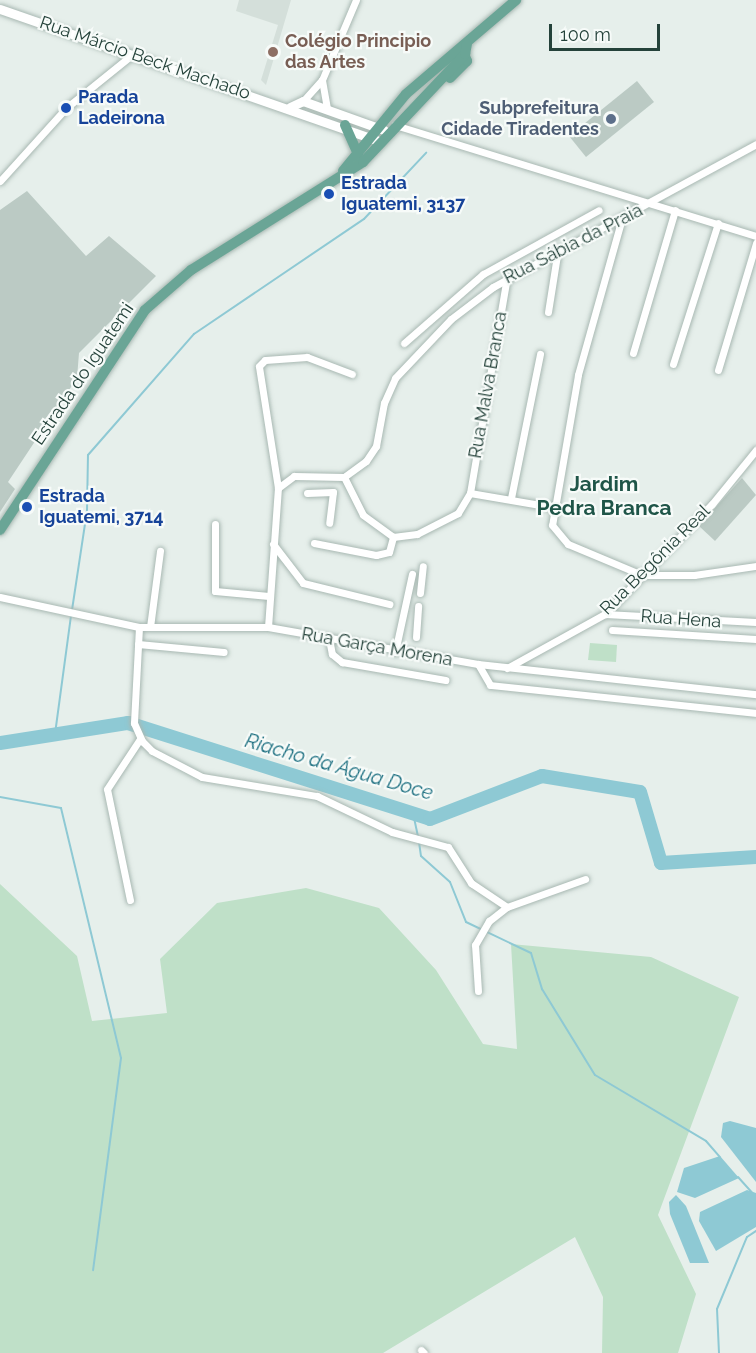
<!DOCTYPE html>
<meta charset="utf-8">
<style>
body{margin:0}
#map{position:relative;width:756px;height:1353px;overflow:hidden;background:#e6efeb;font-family:Raleway,sans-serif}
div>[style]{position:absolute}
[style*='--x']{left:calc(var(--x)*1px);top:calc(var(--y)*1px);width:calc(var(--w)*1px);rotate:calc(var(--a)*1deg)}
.built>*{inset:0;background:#d4dfda}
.green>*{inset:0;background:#bfe0c8}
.water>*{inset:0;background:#8ec9d4}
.stream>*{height:2px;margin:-1px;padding:0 1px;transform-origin:1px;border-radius:1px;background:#8ec9d4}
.river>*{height:14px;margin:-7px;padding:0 7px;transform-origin:7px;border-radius:7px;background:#8ec9d4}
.building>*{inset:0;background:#bbcac4}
.roads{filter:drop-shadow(0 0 2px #a8b8b2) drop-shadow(0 0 2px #a8b8b2)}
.minor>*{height:7px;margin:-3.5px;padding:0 3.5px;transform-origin:3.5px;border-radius:3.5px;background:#fff}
.secondary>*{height:9px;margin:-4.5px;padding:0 4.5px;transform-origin:4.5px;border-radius:4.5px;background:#fff}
.primary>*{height:10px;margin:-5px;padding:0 5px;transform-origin:5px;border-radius:5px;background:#6aa596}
.dots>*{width:16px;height:16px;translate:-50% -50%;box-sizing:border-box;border:3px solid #f7fbf9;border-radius:50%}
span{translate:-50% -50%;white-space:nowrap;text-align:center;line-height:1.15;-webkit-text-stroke:4.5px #f7fbf9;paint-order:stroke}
.education-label{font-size:18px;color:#785e54;font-weight:700}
.left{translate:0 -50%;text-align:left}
.street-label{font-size:18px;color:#24423a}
.transit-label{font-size:18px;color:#164399;font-weight:700}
.service-label{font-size:18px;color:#4e5e75;font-weight:700}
.right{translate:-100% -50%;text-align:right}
.water-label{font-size:20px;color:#1c6f80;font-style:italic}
.quarter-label{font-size:21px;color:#1f5548;font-weight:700}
.scale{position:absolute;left:549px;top:24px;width:111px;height:27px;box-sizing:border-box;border:3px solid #24423a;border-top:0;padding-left:8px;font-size:18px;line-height:21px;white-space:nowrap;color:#24423a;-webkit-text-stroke:4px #f7fbf9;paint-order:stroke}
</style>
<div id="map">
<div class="built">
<i style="clip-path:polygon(239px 0,291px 0,266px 85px,261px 80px,278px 25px,236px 11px)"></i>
</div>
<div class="green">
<i style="clip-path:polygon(590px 643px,617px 645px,616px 662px,588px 660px)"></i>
<i style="clip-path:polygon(0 884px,77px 956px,92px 1021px,167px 1013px,160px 959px,217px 903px,306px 888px,379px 908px,436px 970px,483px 1044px,517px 1049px,511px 944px,651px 957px,739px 997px,658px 1215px,696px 1294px,678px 1353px,602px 1353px,603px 1297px,575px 1237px,383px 1353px,0 1353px)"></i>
</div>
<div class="water">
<i style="clip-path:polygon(730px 1121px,756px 1128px,756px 1182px,721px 1137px,723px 1123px)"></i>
<i style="clip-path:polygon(720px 1156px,739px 1178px,695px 1198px,677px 1192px,684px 1168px)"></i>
<i style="clip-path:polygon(747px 1190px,756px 1193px,756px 1227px,716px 1251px,699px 1221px,700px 1212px)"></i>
<i style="clip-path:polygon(676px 1195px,686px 1206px,709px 1263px,690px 1263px,670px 1214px,669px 1202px)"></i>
</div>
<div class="stream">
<i style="--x:72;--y:610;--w:100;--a:-81.4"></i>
<i style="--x:87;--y:511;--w:56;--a:-89"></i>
<i style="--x:88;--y:455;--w:161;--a:-48.8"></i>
<i style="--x:194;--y:334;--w:205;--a:-34.1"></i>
<i style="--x:364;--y:219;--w:91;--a:-46.8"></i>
<i style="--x:55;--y:734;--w:119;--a:-82.3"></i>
<i style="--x:0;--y:797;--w:62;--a:10.2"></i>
<i style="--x:61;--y:808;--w:257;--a:76.5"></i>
<i style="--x:121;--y:1058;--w:214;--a:97.5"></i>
<i style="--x:413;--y:813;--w:25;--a:78"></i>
<i style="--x:419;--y:842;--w:14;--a:82"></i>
<i style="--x:421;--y:856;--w:39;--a:42"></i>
<i style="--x:450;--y:882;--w:43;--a:68.2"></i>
<i style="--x:466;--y:922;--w:72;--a:25.5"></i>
<i style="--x:531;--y:953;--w:38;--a:73"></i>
<i style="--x:542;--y:989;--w:101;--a:58.4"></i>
<i style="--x:595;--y:1075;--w:129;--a:30.7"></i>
<i style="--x:706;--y:1141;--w:21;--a:49"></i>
<i style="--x:738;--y:1177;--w:27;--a:48"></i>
<i style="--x:719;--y:1353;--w:44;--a:-92.6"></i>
<i style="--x:717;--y:1309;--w:78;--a:-67.4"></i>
<i style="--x:747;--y:1237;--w:11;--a:-34"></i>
</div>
<div class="river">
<i style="--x:0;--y:743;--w:130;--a:-8.9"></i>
<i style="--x:128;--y:723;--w:317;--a:17.6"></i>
<i style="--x:430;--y:819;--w:120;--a:-21"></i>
<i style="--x:542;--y:776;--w:99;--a:9.3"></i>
<i style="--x:640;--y:792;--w:74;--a:73.5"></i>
<i style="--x:661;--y:863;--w:95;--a:-3.6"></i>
</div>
<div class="building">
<i style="clip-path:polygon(637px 81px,654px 102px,586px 157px,569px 136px)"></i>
<i style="clip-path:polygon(27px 191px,86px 256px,109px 236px,156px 276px,79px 353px,77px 378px,8px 482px,15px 489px,0 512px,0 210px)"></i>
<i style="clip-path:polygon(742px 478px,756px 495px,715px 541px,699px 526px)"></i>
</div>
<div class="roads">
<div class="minor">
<i style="--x:322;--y:80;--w:28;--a:80"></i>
<i style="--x:303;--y:101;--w:28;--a:-48"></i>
<i style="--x:322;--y:80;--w:87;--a:-67"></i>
<i style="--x:395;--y:125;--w:378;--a:17.1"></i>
<i style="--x:0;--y:181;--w:98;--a:-47.9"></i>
<i style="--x:66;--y:108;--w:86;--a:-38.9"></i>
<i style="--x:622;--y:218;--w:163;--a:105.7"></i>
<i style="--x:578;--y:375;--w:152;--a:99.8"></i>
<i style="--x:552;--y:525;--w:25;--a:50"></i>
<i style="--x:568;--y:544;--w:80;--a:22.7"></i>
<i style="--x:642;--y:575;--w:52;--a:0"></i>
<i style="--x:694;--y:575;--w:63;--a:-8.3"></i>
<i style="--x:548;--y:312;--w:64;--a:-81"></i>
<i style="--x:404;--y:343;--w:105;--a:-41.1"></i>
<i style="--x:483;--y:274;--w:132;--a:-28.9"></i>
<i style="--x:633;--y:353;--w:149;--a:-73.6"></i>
<i style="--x:673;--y:364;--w:148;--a:-72.3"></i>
<i style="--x:718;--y:370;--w:133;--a:-73.3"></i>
<i style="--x:344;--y:477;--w:42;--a:63.4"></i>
<i style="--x:363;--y:515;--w:37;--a:36"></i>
<i style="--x:393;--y:537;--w:24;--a:-7"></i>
<i style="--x:417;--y:534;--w:46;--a:-27.1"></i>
<i style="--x:458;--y:513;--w:23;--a:-59"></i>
<i style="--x:470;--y:493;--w:219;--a:-80.3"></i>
<i style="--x:278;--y:488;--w:20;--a:-37"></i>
<i style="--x:294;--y:476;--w:50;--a:1.1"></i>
<i style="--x:344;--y:477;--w:27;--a:-36"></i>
<i style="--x:366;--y:461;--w:18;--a:-56"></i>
<i style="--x:376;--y:446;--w:44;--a:-79.5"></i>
<i style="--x:384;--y:403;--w:27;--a:-66"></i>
<i style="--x:395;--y:378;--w:81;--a:-46.5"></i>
<i style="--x:451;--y:319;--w:53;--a:-37.3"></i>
<i style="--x:493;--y:287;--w:299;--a:-28.5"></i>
<i style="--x:307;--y:493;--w:26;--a:-2"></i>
<i style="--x:333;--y:492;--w:31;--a:97"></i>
<i style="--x:470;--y:493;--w:83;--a:9.7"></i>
<i style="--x:511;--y:498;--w:147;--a:-78.6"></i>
<i style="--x:215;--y:524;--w:67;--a:90"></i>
<i style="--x:215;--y:591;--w:54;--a:5.3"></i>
<i style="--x:314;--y:543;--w:63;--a:11"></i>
<i style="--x:376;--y:555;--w:13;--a:-13"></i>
<i style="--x:389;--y:552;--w:16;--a:-75"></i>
<i style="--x:273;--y:544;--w:49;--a:52.4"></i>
<i style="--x:303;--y:583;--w:89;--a:13.7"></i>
<i style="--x:420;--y:593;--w:27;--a:-84"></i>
<i style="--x:0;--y:597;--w:142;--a:12.2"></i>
<i style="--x:139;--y:627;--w:129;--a:0"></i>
<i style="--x:268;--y:627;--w:213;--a:10"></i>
<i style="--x:478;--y:664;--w:280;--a:6.2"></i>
<i style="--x:605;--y:614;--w:151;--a:3"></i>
<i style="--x:139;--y:627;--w:96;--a:93"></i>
<i style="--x:134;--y:723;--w:20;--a:66"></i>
<i style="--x:142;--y:741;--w:14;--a:45"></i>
<i style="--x:152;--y:751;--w:56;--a:27.5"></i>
<i style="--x:202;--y:777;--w:117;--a:9.4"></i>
<i style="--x:317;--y:796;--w:83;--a:25.6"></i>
<i style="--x:392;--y:832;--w:58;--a:15"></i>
<i style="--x:448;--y:847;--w:43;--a:57.4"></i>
<i style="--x:471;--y:883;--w:43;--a:33.7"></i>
<i style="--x:150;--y:627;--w:77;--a:-82.5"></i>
<i style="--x:268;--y:627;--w:139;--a:-85.9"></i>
<i style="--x:278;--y:488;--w:123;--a:-98.9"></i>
<i style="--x:259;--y:366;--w:8;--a:-45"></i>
<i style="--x:265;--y:360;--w:42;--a:-4.1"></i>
<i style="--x:307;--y:357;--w:48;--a:20.7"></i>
<i style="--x:612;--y:630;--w:144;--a:3.6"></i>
<i style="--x:416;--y:637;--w:31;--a:-86"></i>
<i style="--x:329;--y:639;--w:15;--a:79"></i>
<i style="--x:332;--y:654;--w:13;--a:39"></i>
<i style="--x:342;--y:662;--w:105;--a:9.9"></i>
<i style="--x:138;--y:644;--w:86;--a:5.3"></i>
<i style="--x:395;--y:652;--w:80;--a:-77.7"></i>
<i style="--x:478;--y:664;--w:24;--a:60"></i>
<i style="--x:490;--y:685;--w:267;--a:6"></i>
<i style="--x:507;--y:668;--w:112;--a:-28.9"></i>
<i style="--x:605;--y:614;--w:153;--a:-45.8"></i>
<i style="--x:712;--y:504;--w:70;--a:-50.8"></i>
<i style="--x:130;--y:900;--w:113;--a:-101.7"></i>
<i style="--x:107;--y:789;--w:60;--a:-56.6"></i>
<i style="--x:478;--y:991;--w:46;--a:-93.7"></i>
<i style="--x:475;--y:945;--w:28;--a:-60"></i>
<i style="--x:489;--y:921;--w:23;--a:-38"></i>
<i style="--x:507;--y:907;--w:83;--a:-19.7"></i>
<i style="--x:421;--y:1350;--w:4;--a:45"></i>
</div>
<div class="secondary">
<i style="--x:0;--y:9;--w:399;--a:19.2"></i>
<i style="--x:290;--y:107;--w:14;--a:-25"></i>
<i style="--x:303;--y:101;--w:86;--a:19.7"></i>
</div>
<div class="primary">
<i style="--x:450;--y:78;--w:24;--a:-45"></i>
<i style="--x:467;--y:61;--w:11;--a:-112"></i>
<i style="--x:345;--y:125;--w:32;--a:66"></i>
<i style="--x:343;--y:171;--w:99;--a:-50.7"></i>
<i style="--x:406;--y:94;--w:145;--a:-40.5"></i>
<i style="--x:0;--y:530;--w:263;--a:-56.6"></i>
<i style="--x:145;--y:310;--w:61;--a:-41"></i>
<i style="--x:191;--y:270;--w:203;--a:-32.1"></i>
<i style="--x:363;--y:162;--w:149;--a:-46.6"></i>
<i style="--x:465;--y:54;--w:10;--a:-79"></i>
</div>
</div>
<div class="dots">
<i style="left:273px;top:52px;background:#8d6e63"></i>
<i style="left:66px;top:108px;background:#1a4fb4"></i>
<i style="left:611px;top:119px;background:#5c6f8a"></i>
<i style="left:329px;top:194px;background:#1a4fb4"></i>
<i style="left:27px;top:507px;background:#1a4fb4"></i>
</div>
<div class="education-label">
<span class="left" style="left:285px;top:52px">Colégio Principio<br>das Artes</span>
</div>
<div class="street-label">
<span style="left:145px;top:58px;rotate:19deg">Rua Márcio Beck Machado</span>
<span style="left:573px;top:244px;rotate:-27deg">Rua Sábia da Praia</span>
<span style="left:83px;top:374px;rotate:-56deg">Estrada do Iguatemi</span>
<span style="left:488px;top:385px;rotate:-80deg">Rua Malva Branca</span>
<span style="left:655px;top:560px;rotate:-45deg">Rua Begônia Real</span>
<span style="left:681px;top:619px;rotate:4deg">Rua Hena</span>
<span style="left:377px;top:647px;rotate:10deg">Rua Garça Morena</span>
</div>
<div class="transit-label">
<span class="left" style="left:78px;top:108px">Parada<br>Ladeirona</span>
<span class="left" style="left:341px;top:194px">Estrada<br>Iguatemi, 3137</span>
<span class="left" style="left:39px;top:507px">Estrada<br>Iguatemi, 3714</span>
</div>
<div class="service-label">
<span class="right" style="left:599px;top:119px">Subprefeitura<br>Cidade Tiradentes</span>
</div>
<div class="water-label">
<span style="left:339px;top:767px;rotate:16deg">Riacho da Água Doce</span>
</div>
<div class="quarter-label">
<span style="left:604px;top:496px">Jardim<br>Pedra Branca</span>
</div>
<div class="scale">100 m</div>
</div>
